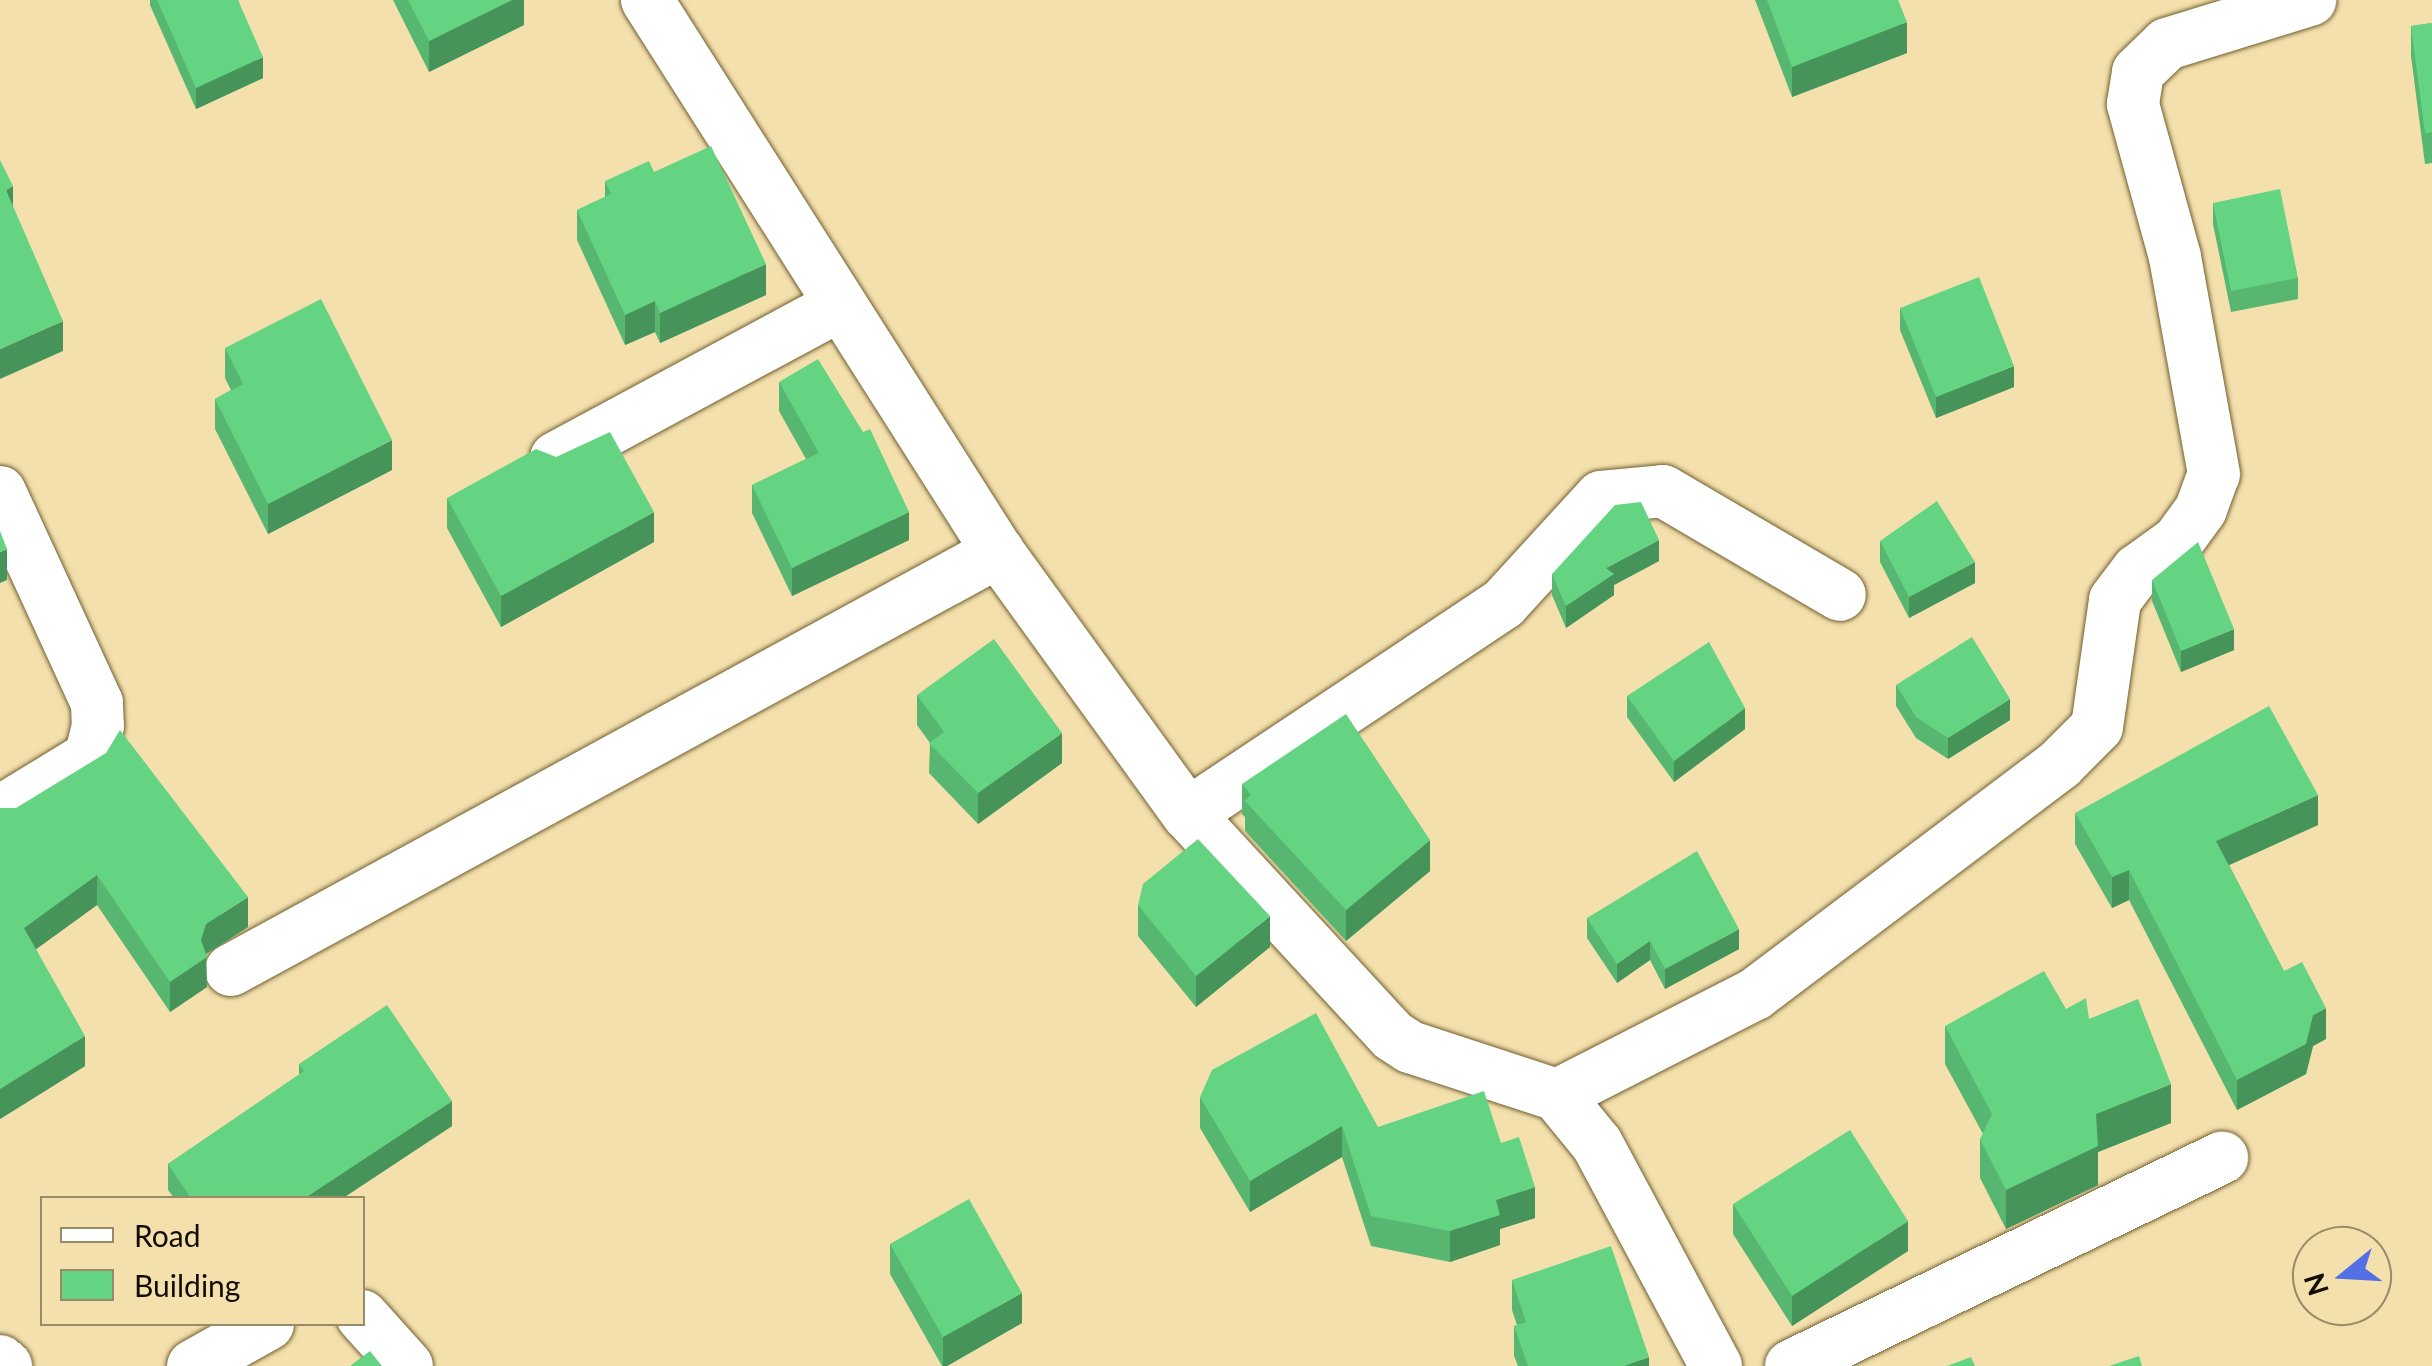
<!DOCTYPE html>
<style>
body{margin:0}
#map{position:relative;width:2432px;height:1366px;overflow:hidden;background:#f3e0ad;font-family:Lato,sans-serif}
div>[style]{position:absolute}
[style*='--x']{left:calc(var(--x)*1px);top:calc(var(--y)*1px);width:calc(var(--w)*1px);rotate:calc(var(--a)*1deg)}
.roads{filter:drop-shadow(0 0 2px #715f30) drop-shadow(0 0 2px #715f30)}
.minor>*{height:52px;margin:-26px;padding:0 26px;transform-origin:26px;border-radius:26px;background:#fff}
.wall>*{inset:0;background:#57b670}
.shaded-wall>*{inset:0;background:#47945b}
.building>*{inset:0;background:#65d482}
span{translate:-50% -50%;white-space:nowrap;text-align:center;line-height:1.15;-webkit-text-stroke:8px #f3e0ad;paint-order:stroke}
.legend{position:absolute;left:40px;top:1196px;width:325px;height:130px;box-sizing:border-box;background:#f3e0ad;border:2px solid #998b68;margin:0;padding:12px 18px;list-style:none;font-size:30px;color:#130c00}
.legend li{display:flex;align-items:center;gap:20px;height:50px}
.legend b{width:50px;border:2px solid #998b68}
.north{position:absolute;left:2292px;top:1226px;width:100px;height:100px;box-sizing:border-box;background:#f3e0ad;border:2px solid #998b68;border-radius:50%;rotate:252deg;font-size:28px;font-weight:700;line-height:40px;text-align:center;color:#130c00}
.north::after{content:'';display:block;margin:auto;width:35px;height:45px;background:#5370e5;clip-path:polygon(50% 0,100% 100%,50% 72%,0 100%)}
</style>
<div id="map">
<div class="roads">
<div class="minor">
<i style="--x:647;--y:0;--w:654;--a:57.55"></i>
<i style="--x:998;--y:552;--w:324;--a:54.1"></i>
<i style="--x:1188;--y:814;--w:302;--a:47.3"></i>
<i style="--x:1393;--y:1036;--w:20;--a:33"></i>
<i style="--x:1410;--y:1047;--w:155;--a:18.1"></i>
<i style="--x:1557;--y:1095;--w:63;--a:50.8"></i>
<i style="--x:1597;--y:1144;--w:252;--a:61.8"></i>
<i style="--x:556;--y:458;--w:320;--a:-28.3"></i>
<i style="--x:0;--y:492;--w:232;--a:65.3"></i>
<i style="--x:97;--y:703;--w:23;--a:88"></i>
<i style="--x:98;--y:726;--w:32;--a:104"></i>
<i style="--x:90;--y:757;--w:105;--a:148.6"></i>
<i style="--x:1188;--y:814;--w:379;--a:-33.7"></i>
<i style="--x:1503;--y:604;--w:145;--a:-47.5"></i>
<i style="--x:1601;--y:497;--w:62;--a:-5.5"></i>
<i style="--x:1663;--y:491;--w:205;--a:30.4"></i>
<i style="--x:231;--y:970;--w:874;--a:-28.59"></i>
<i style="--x:1557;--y:1095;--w:222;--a:-27"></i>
<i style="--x:1755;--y:994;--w:382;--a:-37"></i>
<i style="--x:2060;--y:764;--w:52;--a:-45"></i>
<i style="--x:2097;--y:727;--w:128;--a:-81.9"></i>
<i style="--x:2115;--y:600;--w:38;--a:-53"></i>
<i style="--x:2138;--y:570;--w:49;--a:-35.9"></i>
<i style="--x:2178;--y:541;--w:39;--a:-54"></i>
<i style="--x:2201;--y:509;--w:37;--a:-70"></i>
<i style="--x:2214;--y:474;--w:220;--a:-100.2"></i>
<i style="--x:2175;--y:257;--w:159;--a:-105.4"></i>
<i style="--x:2133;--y:104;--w:32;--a:-81"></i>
<i style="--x:2138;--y:72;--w:40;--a:-44"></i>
<i style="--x:2167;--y:44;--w:150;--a:-17.1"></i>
<i style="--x:362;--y:1316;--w:67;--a:48"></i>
<i style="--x:0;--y:1361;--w:8;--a:40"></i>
<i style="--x:193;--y:1366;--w:86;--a:-29.2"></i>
<i style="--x:1791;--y:1366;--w:479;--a:-25.8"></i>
</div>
</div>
<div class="wall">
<i style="clip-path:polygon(150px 0,238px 0,263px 78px,196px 109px,150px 5px)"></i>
<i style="clip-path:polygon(393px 0,524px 0,524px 25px,429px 72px)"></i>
<i style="clip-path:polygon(1755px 0,1898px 0,1907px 53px,1792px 97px)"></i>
<i style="clip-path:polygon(2432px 23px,2432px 163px,2425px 164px,2411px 56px,2411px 26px)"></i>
<i style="clip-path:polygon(654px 172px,766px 295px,660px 343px,655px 332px,625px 345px,577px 240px,577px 210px,605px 197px,605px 181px)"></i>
<i style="clip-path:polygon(2213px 203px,2298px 278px,2298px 299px,2231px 312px,2213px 224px)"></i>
<i style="clip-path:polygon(1900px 308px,2014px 387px,1936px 418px,1900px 330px)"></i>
<i style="clip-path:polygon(225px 348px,392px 470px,268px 534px,215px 429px,215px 399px,231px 390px,225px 378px)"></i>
<i style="clip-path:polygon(779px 382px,909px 540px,792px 596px,752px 513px,752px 485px,806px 459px,779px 411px)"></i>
<i style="clip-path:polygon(447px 498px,654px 542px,501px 627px,447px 528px)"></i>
<i style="clip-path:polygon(1880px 541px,1975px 583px,1909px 618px,1880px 562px)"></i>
<i style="clip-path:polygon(1659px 561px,1614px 585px,1614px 595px,1566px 628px,1552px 595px,1552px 574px)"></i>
<i style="clip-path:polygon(2152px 580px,2234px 650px,2181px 672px,2152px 601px)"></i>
<i style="clip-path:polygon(1896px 685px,2010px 720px,1948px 759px,1916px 738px,1896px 706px)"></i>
<i style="clip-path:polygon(917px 695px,1062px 763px,978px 824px,929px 773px,930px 743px,917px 725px)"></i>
<i style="clip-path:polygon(1627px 696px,1745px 729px,1674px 782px,1627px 717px)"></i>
<i style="clip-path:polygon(1242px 784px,1430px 871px,1346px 941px,1245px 831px,1245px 817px,1242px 814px)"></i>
<i style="clip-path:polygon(0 808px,248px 927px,206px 954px,207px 987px,170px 1012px,97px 905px,36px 949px,85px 1066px,0 1119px)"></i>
<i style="clip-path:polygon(2075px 813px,2318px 825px,2229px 865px,2284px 971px,2326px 1039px,2313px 1046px,2306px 1074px,2237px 1110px,2129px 900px,2112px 908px,2075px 844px)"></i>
<i style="clip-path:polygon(1138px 905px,1270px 947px,1196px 1007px,1138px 936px)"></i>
<i style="clip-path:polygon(1587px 918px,1739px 949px,1665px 989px,1650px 960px,1617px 983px,1587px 938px)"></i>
<i style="clip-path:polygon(2066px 1009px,2089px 1019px,2171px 1123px,2098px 1152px,2098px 1185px,2006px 1229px,1980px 1178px,1980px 1139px,1983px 1134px,1945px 1064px,1945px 1026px)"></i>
<i style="clip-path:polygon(299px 1064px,452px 1126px,343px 1198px,174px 1198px,168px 1190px,168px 1164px,299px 1075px)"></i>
<i style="clip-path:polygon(1200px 1097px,1378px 1127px,1501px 1143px,1535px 1218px,1500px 1229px,1500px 1245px,1450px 1262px,1371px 1246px,1342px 1157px,1250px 1212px,1200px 1128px)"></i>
<i style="clip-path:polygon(1733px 1204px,1908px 1251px,1792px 1326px,1733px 1234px)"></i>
<i style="clip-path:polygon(890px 1244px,1022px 1323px,947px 1366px,942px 1366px,890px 1274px)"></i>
<i style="clip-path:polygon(1512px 1280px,1649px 1366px,1518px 1366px,1514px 1356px,1514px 1326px,1517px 1325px,1512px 1310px)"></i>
</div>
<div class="shaded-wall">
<i style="clip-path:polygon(512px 0,524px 0,524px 25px,429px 72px,429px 41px)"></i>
<i style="clip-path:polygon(1907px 22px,1907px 53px,1792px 97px,1792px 67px)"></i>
<i style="clip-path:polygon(263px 57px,263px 78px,196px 109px,196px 88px)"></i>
<i style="clip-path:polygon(13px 186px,13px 216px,6px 190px)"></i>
<i style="clip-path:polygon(766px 264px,766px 295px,660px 343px,660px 313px)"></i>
<i style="clip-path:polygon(655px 301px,655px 332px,625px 345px,625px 315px)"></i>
<i style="clip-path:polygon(63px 321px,63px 351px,0 379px,0 349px)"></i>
<i style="clip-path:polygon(2014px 366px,2014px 387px,1936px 418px,1936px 397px)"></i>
<i style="clip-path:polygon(392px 440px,392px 470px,268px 534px,268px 504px)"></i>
<i style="clip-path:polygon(654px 512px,654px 542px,501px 627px,501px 596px)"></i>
<i style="clip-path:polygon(909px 512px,909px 540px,792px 596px,792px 568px)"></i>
<i style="clip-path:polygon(1659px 540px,1659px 561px,1614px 585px,1614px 595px,1566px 628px,1566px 606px,1606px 568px)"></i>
<i style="clip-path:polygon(7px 549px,7px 580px,0 583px,0 552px)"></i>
<i style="clip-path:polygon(1975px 562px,1975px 583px,1909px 618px,1909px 597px)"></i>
<i style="clip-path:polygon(2234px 629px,2234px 650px,2181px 672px,2181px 651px)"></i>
<i style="clip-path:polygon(2010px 699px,2010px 720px,1948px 759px,1948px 738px)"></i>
<i style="clip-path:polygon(1745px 708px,1745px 729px,1674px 782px,1674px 761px)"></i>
<i style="clip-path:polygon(1062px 733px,1062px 763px,978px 824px,978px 793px)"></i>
<i style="clip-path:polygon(2318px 795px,2318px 825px,2216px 871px,2216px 841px)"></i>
<i style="clip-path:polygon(1430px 840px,1430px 871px,1346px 941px,1346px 910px)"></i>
<i style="clip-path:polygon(2129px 870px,2129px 900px,2112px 908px,2112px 877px)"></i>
<i style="clip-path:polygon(97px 875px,97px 905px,24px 958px,24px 928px)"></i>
<i style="clip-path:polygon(248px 897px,248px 927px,206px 954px,207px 987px,170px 1012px,170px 982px,206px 924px)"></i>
<i style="clip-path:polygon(1270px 916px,1270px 947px,1196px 1007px,1196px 976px)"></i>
<i style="clip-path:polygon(1739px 929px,1739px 949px,1665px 989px,1665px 969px)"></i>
<i style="clip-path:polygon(1650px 941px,1650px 960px,1617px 983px,1617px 964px)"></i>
<i style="clip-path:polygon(2326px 1008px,2326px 1039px,2313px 1046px,2306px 1074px,2237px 1110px,2237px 1080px,2313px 1015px)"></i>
<i style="clip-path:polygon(85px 1036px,85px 1066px,0 1119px,0 1089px)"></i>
<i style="clip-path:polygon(2171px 1084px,2171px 1123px,2098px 1152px,2098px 1185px,2006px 1229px,2006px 1190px,2096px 1114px)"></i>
<i style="clip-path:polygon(452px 1101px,452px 1126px,343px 1198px,305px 1198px)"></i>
<i style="clip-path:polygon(1342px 1126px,1342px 1157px,1250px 1212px,1250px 1181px)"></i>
<i style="clip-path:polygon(1535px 1187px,1535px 1218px,1500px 1229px,1500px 1245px,1450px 1262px,1450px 1231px,1496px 1200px)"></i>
<i style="clip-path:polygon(1908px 1221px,1908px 1251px,1792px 1326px,1792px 1296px)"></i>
<i style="clip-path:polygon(1022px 1293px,1022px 1323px,947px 1366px,943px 1366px,943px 1337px)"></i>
<i style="clip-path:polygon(1649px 1357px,1649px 1366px,1624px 1366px)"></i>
</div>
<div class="building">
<i style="clip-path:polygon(157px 0,238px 0,263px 57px,196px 88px)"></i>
<i style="clip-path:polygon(408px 0,512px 0,429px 41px)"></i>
<i style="clip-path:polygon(1767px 0,1898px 0,1907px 22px,1792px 67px)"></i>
<i style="clip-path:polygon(2432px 23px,2432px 132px,2425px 133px,2411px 26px)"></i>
<i style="clip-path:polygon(711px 146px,766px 264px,660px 313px,655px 301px,625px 315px,577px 210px,611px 194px,605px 181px,649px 161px,654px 172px)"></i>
<i style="clip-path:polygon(0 160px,13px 186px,6px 190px,63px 321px,0 349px)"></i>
<i style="clip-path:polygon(2280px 189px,2298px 278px,2231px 291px,2213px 203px)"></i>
<i style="clip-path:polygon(1979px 277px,2014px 366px,1936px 397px,1900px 308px)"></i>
<i style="clip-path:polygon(321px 299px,392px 440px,268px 504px,215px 399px,243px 384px,225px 348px)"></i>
<i style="clip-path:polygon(818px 359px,863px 432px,870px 429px,909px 512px,792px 568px,752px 485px,819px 453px,779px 382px)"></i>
<i style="clip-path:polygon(610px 432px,654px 512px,501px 596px,447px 498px,536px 449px,556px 457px)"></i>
<i style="clip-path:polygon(1937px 501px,1975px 562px,1909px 597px,1880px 541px)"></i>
<i style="clip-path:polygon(1641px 502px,1659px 540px,1606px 568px,1614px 574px,1566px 606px,1552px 574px,1615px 505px)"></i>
<i style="clip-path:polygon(0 531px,7px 549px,0 552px)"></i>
<i style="clip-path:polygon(2198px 542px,2234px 629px,2181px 651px,2152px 580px)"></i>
<i style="clip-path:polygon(1972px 637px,2010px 699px,1948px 738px,1916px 717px,1896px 685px)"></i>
<i style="clip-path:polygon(994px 639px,1062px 733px,978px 793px,929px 743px,944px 732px,917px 695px)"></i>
<i style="clip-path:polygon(1709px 642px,1745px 708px,1674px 761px,1627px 696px)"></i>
<i style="clip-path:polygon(2269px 706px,2318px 795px,2216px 841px,2284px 971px,2302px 962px,2326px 1008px,2313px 1015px,2306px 1044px,2237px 1080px,2129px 870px,2112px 877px,2075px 813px)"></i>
<i style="clip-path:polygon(1346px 714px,1430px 840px,1346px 910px,1245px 801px,1251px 795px,1242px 784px)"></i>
<i style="clip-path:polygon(120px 730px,248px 897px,206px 924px,201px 940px,207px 957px,170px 982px,97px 875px,24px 928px,85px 1036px,0 1089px,0 808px,16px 808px,106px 753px)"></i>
<i style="clip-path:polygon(1198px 839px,1270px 916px,1196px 976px,1138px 905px,1143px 884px)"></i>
<i style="clip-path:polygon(1697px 851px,1739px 929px,1665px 969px,1650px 941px,1617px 964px,1587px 918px)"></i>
<i style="clip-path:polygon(2044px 971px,2066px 1009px,2086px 998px,2089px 1019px,2138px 999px,2171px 1084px,2096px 1114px,2098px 1146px,2006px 1190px,1980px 1139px,1992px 1114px,1945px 1026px)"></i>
<i style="clip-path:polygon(387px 1005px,452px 1101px,305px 1198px,191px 1198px,168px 1164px,304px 1071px,299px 1064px)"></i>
<i style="clip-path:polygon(1316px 1013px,1378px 1127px,1484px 1091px,1501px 1143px,1519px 1137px,1535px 1187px,1496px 1200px,1500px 1215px,1450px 1231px,1371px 1216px,1342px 1126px,1250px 1181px,1200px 1097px,1212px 1070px)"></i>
<i style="clip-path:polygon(1850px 1130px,1908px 1221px,1792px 1296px,1733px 1204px)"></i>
<i style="clip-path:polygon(969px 1199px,1022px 1293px,943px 1337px,890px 1244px)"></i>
<i style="clip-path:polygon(1611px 1246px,1649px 1357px,1624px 1366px,1528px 1366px,1514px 1326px,1526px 1322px,1512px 1280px)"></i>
<i style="clip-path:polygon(370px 1351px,382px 1366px,350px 1366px)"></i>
<i style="clip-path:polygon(2139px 1356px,2142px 1366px,2109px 1366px)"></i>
<i style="clip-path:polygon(1971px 1357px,1975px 1366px,1947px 1366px)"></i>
</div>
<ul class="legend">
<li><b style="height:12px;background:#fff"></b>Road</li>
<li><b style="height:28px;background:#65d482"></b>Building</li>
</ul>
<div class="north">N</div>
</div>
